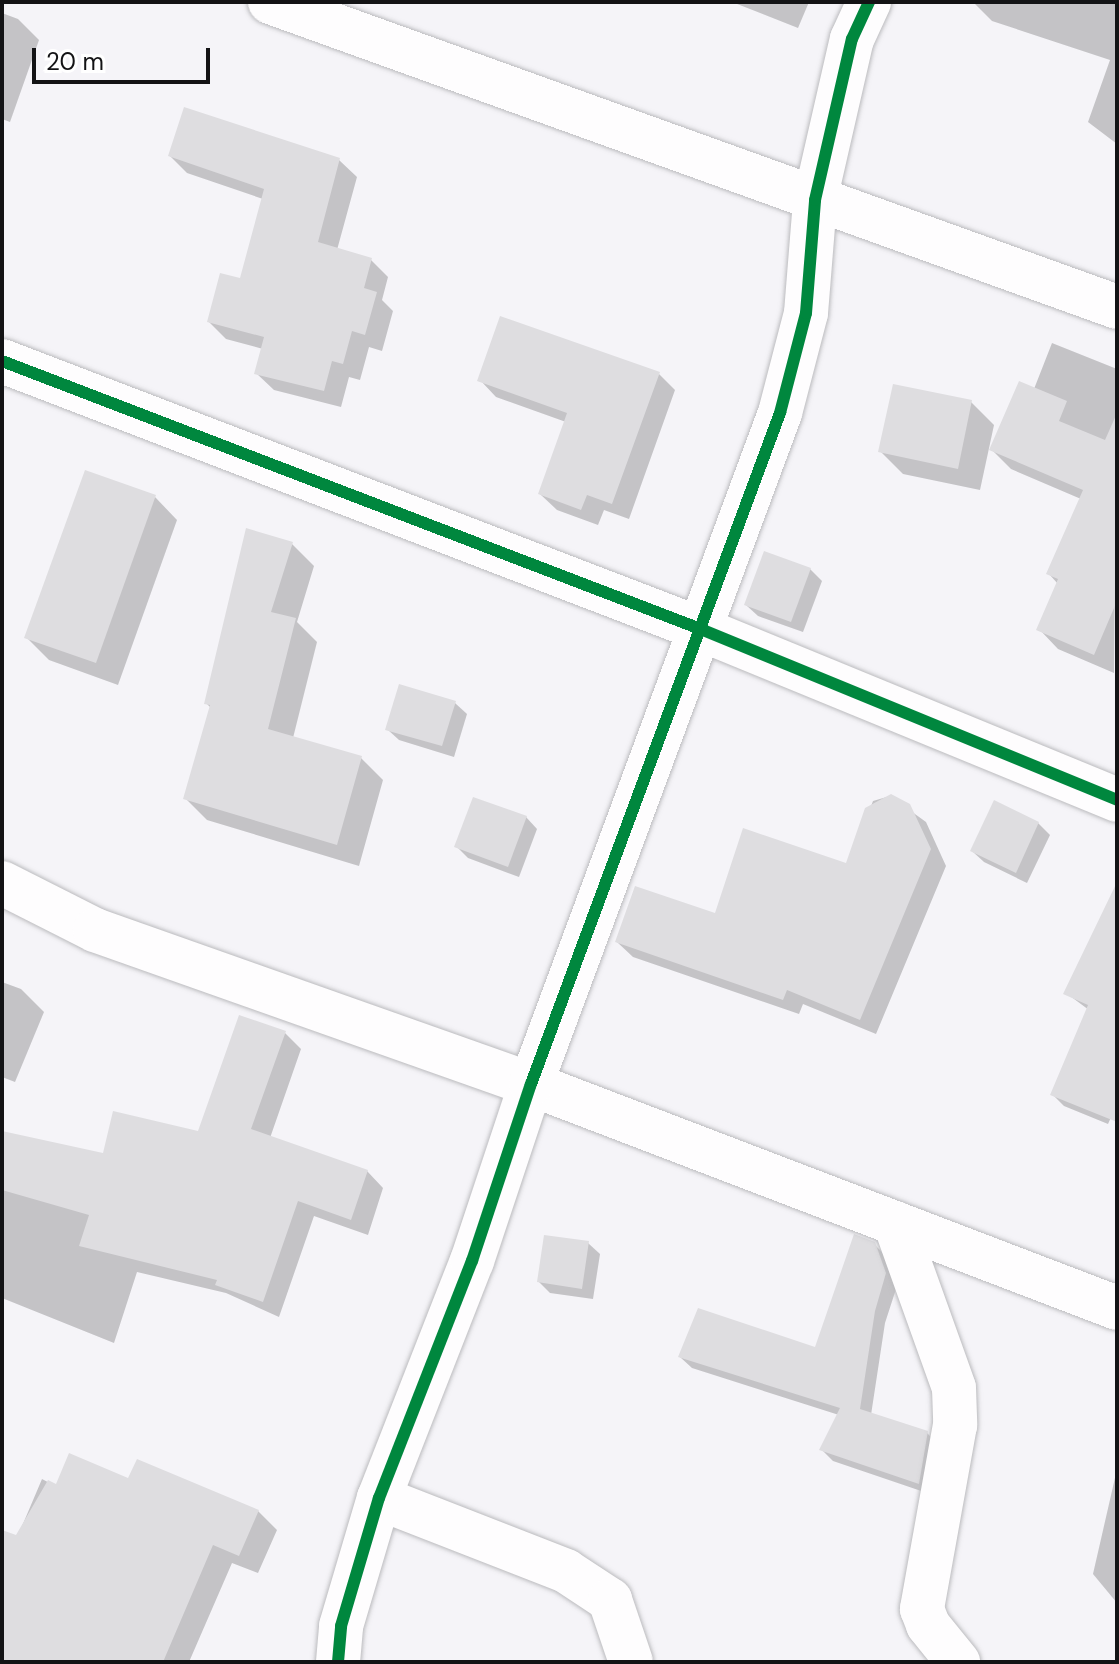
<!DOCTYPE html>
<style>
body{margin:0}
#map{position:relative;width:1119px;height:1664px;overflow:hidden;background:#f5f4f8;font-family:"DM Sans",sans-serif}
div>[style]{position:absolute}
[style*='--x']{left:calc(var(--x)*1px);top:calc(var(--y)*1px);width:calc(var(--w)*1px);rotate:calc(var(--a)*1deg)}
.shadow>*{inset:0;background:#0003}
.building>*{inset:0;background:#dedde0}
.roads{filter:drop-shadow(0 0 2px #bbbbbe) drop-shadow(0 0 2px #bbbbbe)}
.minor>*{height:44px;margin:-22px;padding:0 22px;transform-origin:22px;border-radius:22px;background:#fefdfe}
.cycleway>*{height:12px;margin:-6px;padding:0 6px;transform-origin:6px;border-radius:6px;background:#00873e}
span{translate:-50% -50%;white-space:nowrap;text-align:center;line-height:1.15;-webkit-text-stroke:6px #fff;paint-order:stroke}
.frame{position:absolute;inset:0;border:4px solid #131315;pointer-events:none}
.scale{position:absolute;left:32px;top:48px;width:178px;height:36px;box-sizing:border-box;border:4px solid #131315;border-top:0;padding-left:10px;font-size:24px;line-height:28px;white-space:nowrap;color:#131315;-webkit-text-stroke:6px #fff;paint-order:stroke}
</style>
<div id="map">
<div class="shadow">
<i style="clip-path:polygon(732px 2px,809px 2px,798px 28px)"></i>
<i style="clip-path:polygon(1117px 2px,1117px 144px,1088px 122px,1110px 60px,992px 21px,974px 3px)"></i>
<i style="clip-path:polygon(2px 13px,18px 19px,39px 40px,10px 122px,2px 119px)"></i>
<i style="clip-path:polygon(170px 156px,339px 160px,357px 177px,337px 250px,371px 260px,388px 277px,382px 300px,393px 311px,382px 351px,369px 347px,360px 380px,349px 377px,341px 407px,274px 390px,256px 373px,263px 349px,226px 339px,209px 322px,241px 280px,263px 199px,187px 173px)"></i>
<i style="clip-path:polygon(1052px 343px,1117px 369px,1114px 673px,1058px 649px,1039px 629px,1058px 584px,1049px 574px,1081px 499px,1011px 469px,991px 449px,1034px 389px)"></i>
<i style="clip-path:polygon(659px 374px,675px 390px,629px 519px,604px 510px,598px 525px,557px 510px,540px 494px,566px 422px,496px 397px,480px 380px)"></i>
<i style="clip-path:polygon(971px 402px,994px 425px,980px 490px,903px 474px,880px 451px)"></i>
<i style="clip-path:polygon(155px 497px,177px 520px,118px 685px,49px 660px,26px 637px)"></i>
<i style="clip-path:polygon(292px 544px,314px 566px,297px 622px,317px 642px,293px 738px,361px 758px,383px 780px,359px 866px,207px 820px,185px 798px,211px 708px,206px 703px)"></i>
<i style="clip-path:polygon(810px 569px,822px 581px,803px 632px,758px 616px,746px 605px)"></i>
<i style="clip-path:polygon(455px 703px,467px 714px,454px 757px,399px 740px,387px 729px)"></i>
<i style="clip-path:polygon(890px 796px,926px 822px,946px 866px,876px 1034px,803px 1004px,799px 1014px,633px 957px,617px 942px,716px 916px,848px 865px,873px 801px)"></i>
<i style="clip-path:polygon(526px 817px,537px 829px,519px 877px,468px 858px,457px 847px)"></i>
<i style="clip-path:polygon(1038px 823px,1050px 835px,1027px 883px,984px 862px,972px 851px)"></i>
<i style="clip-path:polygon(1117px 960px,1117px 1104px,1108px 1124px,1064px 1106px,1053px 1095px,1089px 1010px,1066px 993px)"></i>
<i style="clip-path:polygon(2px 982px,21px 989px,44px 1012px,15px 1082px,2px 1077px)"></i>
<i style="clip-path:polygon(285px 1033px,301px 1049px,270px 1138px,367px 1171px,383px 1188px,368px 1235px,314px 1216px,279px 1317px,226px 1293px,137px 1272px,114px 1343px,2px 1298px,2px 1133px,104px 1156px,200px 1134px)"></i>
<i style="clip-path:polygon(588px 1243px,600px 1254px,593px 1299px,550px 1293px,539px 1282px)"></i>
<i style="clip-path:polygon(874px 1244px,886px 1256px,897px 1286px,885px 1323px,871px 1415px,927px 1433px,939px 1445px,930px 1494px,833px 1461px,821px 1449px,839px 1415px,692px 1368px,680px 1357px,816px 1350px)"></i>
<i style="clip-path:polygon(1117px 1469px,1117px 1603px,1093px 1574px)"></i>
<i style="clip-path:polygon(42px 1479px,57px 1487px,129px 1481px,258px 1511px,277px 1530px,258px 1573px,232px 1563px,189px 1662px,2px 1662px,2px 1532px,17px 1538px)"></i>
</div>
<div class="building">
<i style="clip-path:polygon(184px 107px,340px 158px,318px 242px,372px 258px,364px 288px,377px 292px,365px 335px,352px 331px,343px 364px,332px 361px,324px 391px,254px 374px,264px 337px,207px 322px,220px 273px,240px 278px,264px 189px,168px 156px)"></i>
<i style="clip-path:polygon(500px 316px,660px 372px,612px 504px,587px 495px,581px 510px,538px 494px,567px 413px,477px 381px)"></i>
<i style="clip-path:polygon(1019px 381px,1067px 401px,1059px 421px,1105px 440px,1117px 413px,1117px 601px,1094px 655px,1036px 630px,1058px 579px,1046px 574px,1083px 490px,989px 450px)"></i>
<i style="clip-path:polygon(893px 384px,972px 400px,958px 469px,878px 452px)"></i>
<i style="clip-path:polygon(85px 470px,156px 495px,96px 663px,24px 638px)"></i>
<i style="clip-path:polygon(246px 528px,293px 542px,271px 612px,296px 618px,268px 729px,362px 756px,337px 845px,183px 799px,210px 705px,204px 704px)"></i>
<i style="clip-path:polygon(764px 551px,811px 568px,791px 622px,744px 605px)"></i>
<i style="clip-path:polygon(399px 684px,456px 701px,442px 746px,385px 730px)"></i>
<i style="clip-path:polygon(891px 794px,910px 804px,931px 849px,860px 1020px,787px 990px,783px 1000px,615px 942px,635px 886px,715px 913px,743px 828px,846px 863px,865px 808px)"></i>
<i style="clip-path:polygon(473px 797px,527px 816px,508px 867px,454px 847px)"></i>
<i style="clip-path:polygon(994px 800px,1039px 822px,1016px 873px,970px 851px)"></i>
<i style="clip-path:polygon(1117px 882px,1117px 1122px,1050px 1095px,1088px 1005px,1063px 994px)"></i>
<i style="clip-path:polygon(239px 1015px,286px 1031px,251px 1129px,368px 1170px,351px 1220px,298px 1201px,263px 1302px,215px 1285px,217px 1280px,79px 1246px,89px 1215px,2px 1190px,2px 1131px,103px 1153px,113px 1111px,198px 1131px)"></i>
<i style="clip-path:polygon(854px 1234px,875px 1242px,886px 1273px,875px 1311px,860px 1409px,928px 1431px,919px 1484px,819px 1450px,840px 1408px,678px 1357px,698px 1308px,815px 1347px)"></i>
<i style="clip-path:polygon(544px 1235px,589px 1241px,582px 1289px,537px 1282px)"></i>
<i style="clip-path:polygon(69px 1453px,128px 1478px,137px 1459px,259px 1510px,239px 1556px,213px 1545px,163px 1662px,2px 1662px,2px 1530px,16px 1535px,48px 1480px,56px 1484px)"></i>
</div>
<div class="roads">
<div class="minor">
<i style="--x:270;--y:2;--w:900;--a:19.8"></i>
<i style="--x:2;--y:361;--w:751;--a:20.99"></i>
<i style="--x:703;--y:630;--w:448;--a:22.3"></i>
<i style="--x:2;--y:883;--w:104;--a:26.8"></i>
<i style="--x:95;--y:930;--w:462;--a:19.5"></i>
<i style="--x:531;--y:1084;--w:627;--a:20.92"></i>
<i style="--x:895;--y:1223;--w:175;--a:70.3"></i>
<i style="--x:954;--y:1388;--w:37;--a:88"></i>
<i style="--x:955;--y:1425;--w:187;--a:100.2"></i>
<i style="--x:922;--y:1609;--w:17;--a:69"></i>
<i style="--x:928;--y:1625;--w:48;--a:51"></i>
<i style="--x:379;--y:1498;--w:201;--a:21.3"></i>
<i style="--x:566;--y:1571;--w:53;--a:33.4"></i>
<i style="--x:610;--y:1600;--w:65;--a:71.3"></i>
<i style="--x:338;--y:1662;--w:36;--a:-85"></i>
<i style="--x:341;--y:1626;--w:134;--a:-73.5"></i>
<i style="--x:379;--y:1498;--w:255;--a:-68.6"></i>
<i style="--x:472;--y:1261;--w:187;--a:-71.6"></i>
<i style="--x:531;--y:1084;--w:716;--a:-69.64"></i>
<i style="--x:780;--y:413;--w:103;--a:-75.4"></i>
<i style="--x:806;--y:313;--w:113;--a:-85.4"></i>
<i style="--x:815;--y:200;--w:165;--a:-77.1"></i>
<i style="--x:852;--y:39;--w:41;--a:-65.3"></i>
</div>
</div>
<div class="cycleway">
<i style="--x:2;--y:361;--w:751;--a:20.99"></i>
<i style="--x:703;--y:630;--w:448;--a:22.3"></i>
<i style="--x:338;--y:1662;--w:36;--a:-85"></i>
<i style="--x:341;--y:1626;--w:134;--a:-73.5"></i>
<i style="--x:379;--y:1498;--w:255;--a:-68.6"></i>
<i style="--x:472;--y:1261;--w:187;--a:-71.6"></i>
<i style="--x:531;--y:1084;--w:716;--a:-69.64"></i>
<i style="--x:780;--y:413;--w:103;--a:-75.4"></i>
<i style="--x:806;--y:313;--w:113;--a:-85.4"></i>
<i style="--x:815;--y:200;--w:165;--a:-77.1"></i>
<i style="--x:852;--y:39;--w:41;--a:-65.3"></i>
</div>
<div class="frame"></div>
<div class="scale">20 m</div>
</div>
